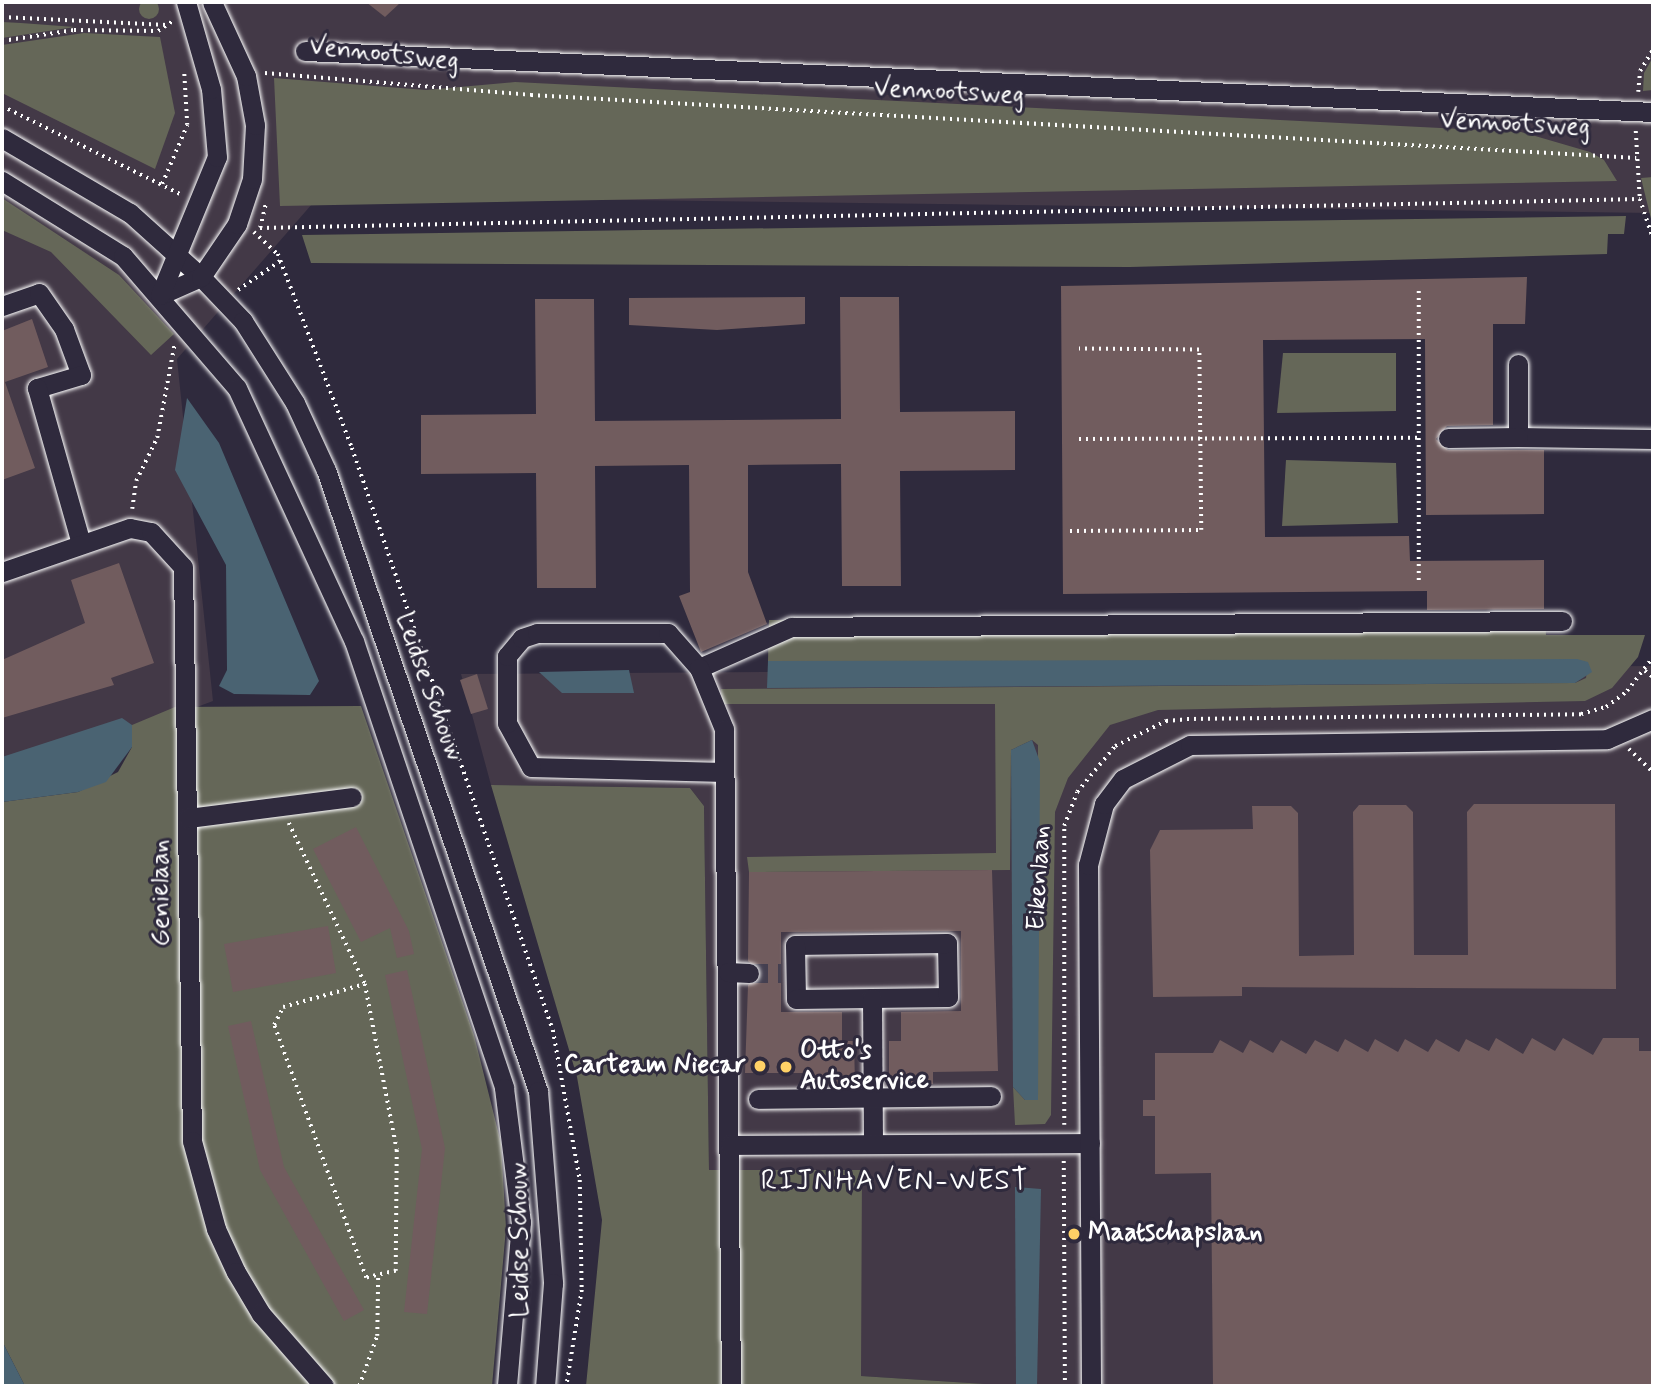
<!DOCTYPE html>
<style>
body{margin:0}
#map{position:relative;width:1655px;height:1388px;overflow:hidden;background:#2f2a3d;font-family:Mynerve,sans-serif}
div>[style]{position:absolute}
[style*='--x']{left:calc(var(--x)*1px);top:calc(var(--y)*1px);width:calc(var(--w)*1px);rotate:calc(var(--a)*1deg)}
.built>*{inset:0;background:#433947}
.green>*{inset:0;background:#656758}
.round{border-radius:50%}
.water>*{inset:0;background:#4a6372}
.building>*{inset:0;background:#715c5e}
.minor-tunnel>*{height:19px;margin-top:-9.5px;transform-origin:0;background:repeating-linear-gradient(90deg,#443f50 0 19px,transparent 0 29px)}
.path>*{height:3.5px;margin-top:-1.75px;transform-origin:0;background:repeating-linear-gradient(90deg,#fff 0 2px,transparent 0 7px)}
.roads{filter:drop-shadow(0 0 2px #fff) drop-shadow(0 0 2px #fff)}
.minor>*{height:19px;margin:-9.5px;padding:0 9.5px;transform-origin:9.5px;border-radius:9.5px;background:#2f2a3d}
.dots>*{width:19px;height:19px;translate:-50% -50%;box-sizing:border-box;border:4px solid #2f2a3d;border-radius:50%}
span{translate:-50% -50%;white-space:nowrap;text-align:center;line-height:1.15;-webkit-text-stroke:6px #2f2a3d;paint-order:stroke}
.street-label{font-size:26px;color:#fff}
.poi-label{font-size:26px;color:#fff;font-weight:700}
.left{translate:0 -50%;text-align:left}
.right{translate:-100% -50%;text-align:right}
.neighbourhood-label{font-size:28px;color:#fff;letter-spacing:2px}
.frame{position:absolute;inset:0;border:4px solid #fff;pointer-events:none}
</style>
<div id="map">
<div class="built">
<i style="clip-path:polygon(2px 2px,1653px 2px,1653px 213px,319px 196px,177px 359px,213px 701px,2px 780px)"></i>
<i style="clip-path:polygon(1653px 666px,1653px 1386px,1015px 1386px,861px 1376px,861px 1170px,709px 1171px,704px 806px,690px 788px,491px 785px,461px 674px)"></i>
</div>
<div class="green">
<i class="round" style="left:139px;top:-1px;width:20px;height:20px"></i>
<i style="clip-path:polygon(2px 22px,21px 23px,75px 27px,2px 38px)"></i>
<i style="clip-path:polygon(84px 33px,160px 37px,175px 113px,155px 169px,2px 93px,2px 45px)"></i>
<i style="clip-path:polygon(1653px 57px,1653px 90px,1643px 91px,1644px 73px)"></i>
<i style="clip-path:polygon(274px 78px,426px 90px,515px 82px,1521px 132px,1590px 152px,1604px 160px,1617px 181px,280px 206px)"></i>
<i style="clip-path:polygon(1653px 177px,1653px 227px,1641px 178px)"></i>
<i style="clip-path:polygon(2px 198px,119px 275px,174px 334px,151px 355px,51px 252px,2px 230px)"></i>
<i style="clip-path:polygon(1626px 216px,1624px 234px,1608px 234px,1607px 254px,1130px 267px,311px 263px,302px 235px)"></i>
<i style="clip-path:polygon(1283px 353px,1396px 353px,1396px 411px,1277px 413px)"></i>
<i style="clip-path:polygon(1286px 460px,1396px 463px,1398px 523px,1282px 526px)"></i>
<i style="clip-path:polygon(1545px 618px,1546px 635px,1645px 635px,1638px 657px,1612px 688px,1585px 701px,1158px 710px,1110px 725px,1068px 778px,1055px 812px,1051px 1115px,1045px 1124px,1015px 1125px,1013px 1087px,1025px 1100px,1037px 1100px,1038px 745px,1032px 740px,1011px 750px,1010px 870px,749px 872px,747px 857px,996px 853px,995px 704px,722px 704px,721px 689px,1575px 683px,1586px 678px,1588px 662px,768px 661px,769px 620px)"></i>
<i style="clip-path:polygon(361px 706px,474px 1035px,501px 1143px,506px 1228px,492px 1386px,25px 1386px,2px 1341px,2px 802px,78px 792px,118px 772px,132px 747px,132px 725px,175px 707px)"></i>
<i style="clip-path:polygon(491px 785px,690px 788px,704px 806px,709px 1170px,862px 1170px,861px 1376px,1016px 1386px,586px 1386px,602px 1220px,577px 1077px)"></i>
</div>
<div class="water">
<i style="clip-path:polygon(187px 398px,219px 443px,319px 681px,310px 695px,234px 694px,219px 686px,227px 670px,226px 565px,175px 470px)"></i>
<i style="clip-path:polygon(1577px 659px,1588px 662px,1592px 672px,1575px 683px,767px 688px,768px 661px)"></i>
<i style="clip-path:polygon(629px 670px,634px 693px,562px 693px,539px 672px)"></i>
<i style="clip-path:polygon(122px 718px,132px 725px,132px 747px,106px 782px,78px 792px,2px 802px,2px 757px)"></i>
<i style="clip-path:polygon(1032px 740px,1040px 762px,1038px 1100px,1025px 1100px,1013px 1087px,1011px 750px)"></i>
<i style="clip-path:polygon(1015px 1187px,1041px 1189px,1037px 1386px,1016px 1386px)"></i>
<i style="clip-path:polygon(2px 1341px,25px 1386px,2px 1386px)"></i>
</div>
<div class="building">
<i style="clip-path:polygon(366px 2px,401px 2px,385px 17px)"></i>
<i style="clip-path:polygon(1527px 277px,1525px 324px,1493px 324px,1493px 425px,1447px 426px,1436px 439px,1448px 450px,1544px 450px,1544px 514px,1426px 515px,1425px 339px,1263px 340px,1265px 537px,1409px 536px,1410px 561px,1544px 560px,1544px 609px,1427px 610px,1427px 591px,1063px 594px,1061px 286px)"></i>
<i style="clip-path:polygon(805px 297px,805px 324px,717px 330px,629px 325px,629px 298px)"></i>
<i style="clip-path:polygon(840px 297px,899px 297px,900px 412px,1015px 411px,1015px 470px,900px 471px,901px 586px,842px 586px,841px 464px,748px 465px,748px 572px,767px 624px,701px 652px,679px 596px,690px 592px,689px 465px,595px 466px,596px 588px,537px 588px,536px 473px,421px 474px,421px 415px,536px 414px,535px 299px,594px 299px,595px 421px,841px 419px)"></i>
<i style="clip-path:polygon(32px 319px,48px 367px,5px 382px,35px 468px,2px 480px,2px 331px)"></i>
<i style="clip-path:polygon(119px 563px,154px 663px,111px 678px,114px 685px,2px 718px,2px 660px,85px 623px,71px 580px)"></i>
<i style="clip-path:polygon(477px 674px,488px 709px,471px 714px,460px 680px)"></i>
<i style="clip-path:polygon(1474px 804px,1615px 804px,1616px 989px,1242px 987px,1242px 996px,1153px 997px,1150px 850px,1160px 830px,1253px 829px,1252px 806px,1291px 806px,1298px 813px,1299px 956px,1354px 955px,1353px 812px,1359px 805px,1406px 805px,1413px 812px,1414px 955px,1468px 955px,1467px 812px)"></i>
<i style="clip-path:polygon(356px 827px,409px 931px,414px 954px,397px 958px,390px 928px,361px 942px,313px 849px)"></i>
<i style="clip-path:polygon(992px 870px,998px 1071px,933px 1072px,933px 1084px,889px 1084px,889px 1041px,901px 1041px,901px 1012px,961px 1011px,961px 931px,947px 931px,781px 932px,781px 1012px,842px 1012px,842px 1041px,854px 1041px,855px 1084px,811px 1085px,810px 1073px,745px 1073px,748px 985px,761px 973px,748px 961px,749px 872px)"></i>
<i style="clip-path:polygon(328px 926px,336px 973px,233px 992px,224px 944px)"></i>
<i style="clip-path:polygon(407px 970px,445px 1148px,427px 1314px,404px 1312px,422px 1149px,385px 975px)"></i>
<i style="clip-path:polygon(251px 1021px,284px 1167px,364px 1310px,344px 1321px,260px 1170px,228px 1026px)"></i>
<i style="clip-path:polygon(1496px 1038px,1523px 1054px,1532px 1038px,1555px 1051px,1563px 1038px,1593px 1055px,1603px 1038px,1639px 1038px,1639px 1051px,1653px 1051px,1653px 1386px,1213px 1386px,1211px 1173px,1155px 1174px,1155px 1116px,1143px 1116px,1143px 1100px,1155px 1100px,1155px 1053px,1213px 1053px,1220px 1040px,1243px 1053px,1250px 1040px,1273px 1053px,1281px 1040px,1306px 1054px,1315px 1040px,1338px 1052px,1345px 1039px,1368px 1052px,1375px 1039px,1398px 1052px,1405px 1039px,1428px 1052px,1436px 1039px,1459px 1052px,1466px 1039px,1489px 1051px)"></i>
</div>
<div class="minor-tunnel">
<i style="--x:749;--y:973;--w:32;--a:0"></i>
</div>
<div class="path">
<i style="--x:2;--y:17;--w:165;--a:2.8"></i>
<i style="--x:2;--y:41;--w:73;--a:-8.7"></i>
<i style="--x:74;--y:30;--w:84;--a:0.7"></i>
<i style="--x:158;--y:31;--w:18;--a:-34"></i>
<i style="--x:265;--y:73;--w:267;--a:4.7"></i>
<i style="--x:531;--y:95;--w:1107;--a:3.26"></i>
<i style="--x:1638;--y:92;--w:21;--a:-85"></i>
<i style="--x:1640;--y:71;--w:26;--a:-59"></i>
<i style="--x:2;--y:106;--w:201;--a:26.3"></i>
<i style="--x:1636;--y:131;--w:68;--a:86.6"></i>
<i style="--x:1640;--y:199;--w:41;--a:71.6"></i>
<i style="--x:162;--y:184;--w:64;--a:-67"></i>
<i style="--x:187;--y:125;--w:52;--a:-93.3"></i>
<i style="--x:260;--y:228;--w:1380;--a:-1.2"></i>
<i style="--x:260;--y:228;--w:27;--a:-77"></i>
<i style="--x:254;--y:232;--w:33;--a:43"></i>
<i style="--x:278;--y:254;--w:208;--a:69.1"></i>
<i style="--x:352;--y:448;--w:616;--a:70.95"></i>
<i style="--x:553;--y:1030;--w:152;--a:79.8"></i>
<i style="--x:580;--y:1180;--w:110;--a:89"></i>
<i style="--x:582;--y:1290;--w:95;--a:99.1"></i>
<i style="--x:238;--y:290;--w:51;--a:-34.6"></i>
<i style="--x:1419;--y:291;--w:293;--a:90"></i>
<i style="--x:1079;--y:439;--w:340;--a:-0.2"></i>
<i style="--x:132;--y:509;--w:28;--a:-82"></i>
<i style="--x:136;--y:481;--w:48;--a:-64"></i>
<i style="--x:157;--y:438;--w:94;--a:-79.5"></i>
<i style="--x:1070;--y:531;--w:131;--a:-0.4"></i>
<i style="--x:1201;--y:530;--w:180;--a:-90.6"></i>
<i style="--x:1199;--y:350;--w:120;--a:-179.5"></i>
<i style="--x:1645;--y:671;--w:10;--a:37"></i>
<i style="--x:1629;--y:749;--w:33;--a:44"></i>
<i style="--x:289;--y:823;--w:178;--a:64.7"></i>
<i style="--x:365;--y:984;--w:169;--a:79.1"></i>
<i style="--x:397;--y:1150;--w:121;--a:90.5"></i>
<i style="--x:396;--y:1271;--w:31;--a:167"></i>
<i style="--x:366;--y:1278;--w:269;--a:-110"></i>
<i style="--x:274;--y:1025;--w:20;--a:-63"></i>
<i style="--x:283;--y:1007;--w:85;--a:-15.7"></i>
<i style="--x:1064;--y:1125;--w:299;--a:-90"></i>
<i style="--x:1064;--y:826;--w:36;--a:-69"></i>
<i style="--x:1077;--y:792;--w:60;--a:-50.4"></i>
<i style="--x:1115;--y:746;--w:57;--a:-26.1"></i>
<i style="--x:1166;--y:721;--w:21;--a:-5"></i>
<i style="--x:1187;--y:719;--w:394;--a:-0.7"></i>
<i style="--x:1581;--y:714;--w:26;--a:-16"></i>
<i style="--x:1606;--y:707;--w:26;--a:-37"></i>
<i style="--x:1627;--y:691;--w:43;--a:-52.6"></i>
<i style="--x:1064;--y:1161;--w:225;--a:89.7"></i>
<i style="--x:359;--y:1386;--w:53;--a:-70.2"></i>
<i style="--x:377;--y:1336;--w:61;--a:-89.1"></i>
</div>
<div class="roads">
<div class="minor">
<i style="--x:305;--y:51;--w:1349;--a:2.59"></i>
<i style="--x:2;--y:138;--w:148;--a:30.4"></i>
<i style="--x:130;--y:213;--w:96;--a:42"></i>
<i style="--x:201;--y:277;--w:61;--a:46.3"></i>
<i style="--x:243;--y:321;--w:97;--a:57.6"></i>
<i style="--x:295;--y:403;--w:74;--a:65.2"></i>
<i style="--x:326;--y:470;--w:656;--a:71.15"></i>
<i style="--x:538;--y:1091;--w:193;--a:85.5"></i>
<i style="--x:553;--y:1283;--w:103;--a:94.4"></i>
<i style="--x:2;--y:181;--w:142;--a:31.8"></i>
<i style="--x:123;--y:256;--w:174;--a:49.2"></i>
<i style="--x:237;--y:388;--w:279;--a:65.2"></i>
<i style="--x:354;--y:641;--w:471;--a:71.4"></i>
<i style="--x:504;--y:1088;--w:135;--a:82.8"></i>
<i style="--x:521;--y:1222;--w:165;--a:94.9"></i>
<i style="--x:160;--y:295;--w:45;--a:-23.7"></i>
<i style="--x:201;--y:277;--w:64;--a:-55.8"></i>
<i style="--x:237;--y:224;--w:47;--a:-71.6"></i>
<i style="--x:252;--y:179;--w:54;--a:-86.8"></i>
<i style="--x:255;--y:125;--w:50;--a:-100.4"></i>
<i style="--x:246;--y:76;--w:81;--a:-114.7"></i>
<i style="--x:160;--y:295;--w:149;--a:-67.6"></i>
<i style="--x:217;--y:157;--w:68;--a:-95"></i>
<i style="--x:211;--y:89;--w:91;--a:-106"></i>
<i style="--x:2;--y:306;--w:39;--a:-19"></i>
<i style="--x:39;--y:293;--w:44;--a:55.2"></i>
<i style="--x:64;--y:329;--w:49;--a:69.7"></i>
<i style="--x:81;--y:375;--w:46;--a:163.5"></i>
<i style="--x:37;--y:388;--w:162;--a:74.2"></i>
<i style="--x:1518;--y:364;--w:73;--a:90"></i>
<i style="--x:1518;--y:437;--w:135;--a:0.8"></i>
<i style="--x:1448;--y:438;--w:70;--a:-0.8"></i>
<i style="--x:2;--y:572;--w:135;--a:-19"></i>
<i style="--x:130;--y:528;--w:21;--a:11"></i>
<i style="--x:151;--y:532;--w:47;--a:47.6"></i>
<i style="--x:183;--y:567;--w:574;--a:89.1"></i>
<i style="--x:192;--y:1141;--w:91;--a:74.7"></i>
<i style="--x:216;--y:1229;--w:47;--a:65.1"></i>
<i style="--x:236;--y:1272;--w:49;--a:59.2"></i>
<i style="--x:261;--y:1314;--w:96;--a:48.8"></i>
<i style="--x:699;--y:668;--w:101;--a:-24"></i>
<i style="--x:791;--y:627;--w:771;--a:-0.45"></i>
<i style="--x:724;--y:772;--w:193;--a:-178.5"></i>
<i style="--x:531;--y:767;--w:50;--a:-118.6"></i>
<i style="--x:507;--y:723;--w:67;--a:-90"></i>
<i style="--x:507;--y:656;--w:23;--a:-50"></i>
<i style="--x:522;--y:638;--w:16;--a:-18"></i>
<i style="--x:537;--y:633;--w:131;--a:0"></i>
<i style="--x:668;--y:633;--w:47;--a:48.5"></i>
<i style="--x:699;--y:668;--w:66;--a:67.7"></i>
<i style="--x:724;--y:729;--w:657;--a:89.39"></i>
<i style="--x:188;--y:818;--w:165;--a:-7.3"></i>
<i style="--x:728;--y:972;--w:21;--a:3"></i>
<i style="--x:872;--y:998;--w:76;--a:-0.8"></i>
<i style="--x:948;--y:997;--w:54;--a:-91.1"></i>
<i style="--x:947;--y:943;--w:152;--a:179.2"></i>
<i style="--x:795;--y:945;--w:54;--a:88.9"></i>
<i style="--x:796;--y:999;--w:76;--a:-0.8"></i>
<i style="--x:872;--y:998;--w:145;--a:89.6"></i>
<i style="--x:758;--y:1099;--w:233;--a:-0.7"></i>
<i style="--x:730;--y:1145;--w:360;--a:-0.3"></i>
<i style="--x:1091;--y:1386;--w:521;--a:-90.33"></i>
<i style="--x:1088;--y:865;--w:63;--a:-75.3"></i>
<i style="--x:1104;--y:804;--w:31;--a:-53"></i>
<i style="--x:1123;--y:779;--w:75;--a:-26.9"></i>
<i style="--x:1190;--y:745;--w:417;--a:-0.8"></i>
<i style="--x:1607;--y:739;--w:50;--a:-23.5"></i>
</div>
</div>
<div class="dots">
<i style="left:760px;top:1066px;background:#ffd166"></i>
<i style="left:786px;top:1067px;background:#ffd166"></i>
<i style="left:1074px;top:1234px;background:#ffd166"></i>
</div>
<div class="street-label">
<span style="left:384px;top:55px;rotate:6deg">Vennootsweg</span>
<span style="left:949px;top:93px;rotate:3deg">Vennootsweg</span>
<span style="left:1515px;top:125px;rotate:3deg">Vennootsweg</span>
<span style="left:428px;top:687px;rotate:70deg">Leidse Schouw</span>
<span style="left:1040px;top:878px;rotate:-87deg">Eikenlaan</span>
<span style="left:162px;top:893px;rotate:-90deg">Genielaan</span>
<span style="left:521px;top:1240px;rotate:-91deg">Leidse Schouw</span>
</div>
<div class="poi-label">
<span class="left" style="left:800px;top:1067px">Otto's<br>Autoservice</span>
<span class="right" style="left:746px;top:1066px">Carteam Niecar</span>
<span class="left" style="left:1088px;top:1234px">Maatschapslaan</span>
</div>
<div class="neighbourhood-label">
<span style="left:895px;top:1182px">RIJNHAVEN-WEST</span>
</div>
<div class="frame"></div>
</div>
